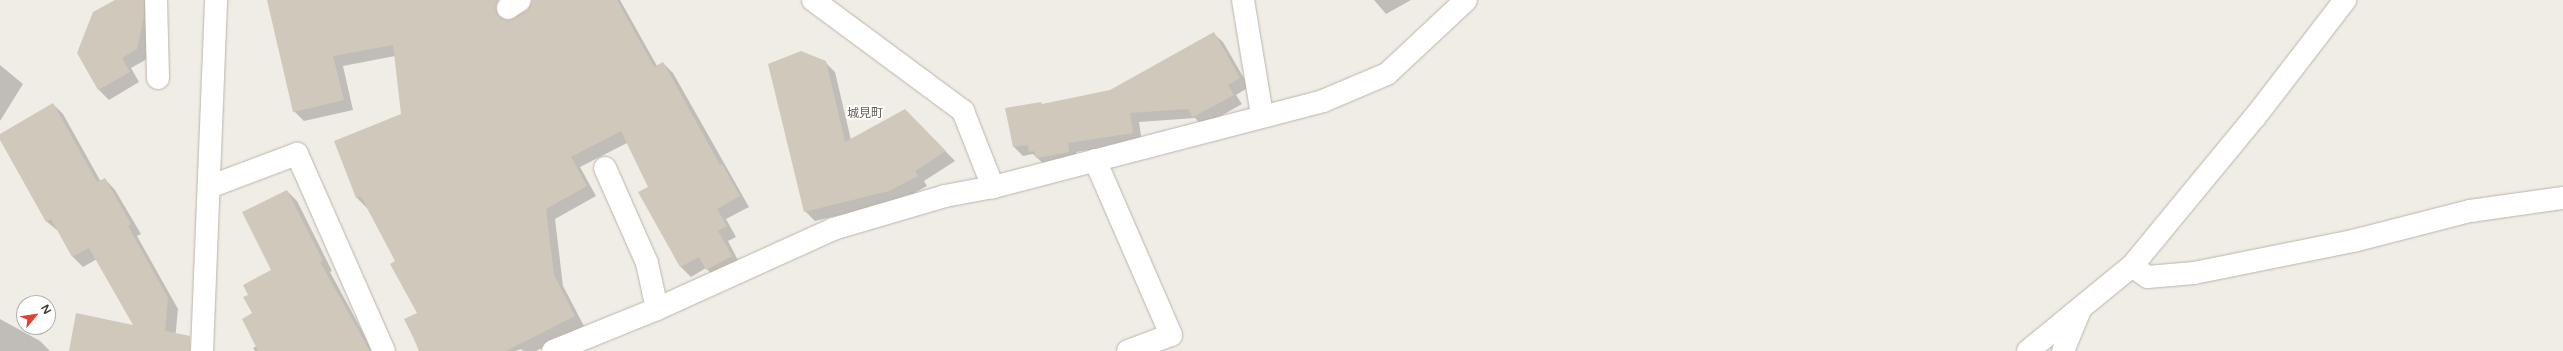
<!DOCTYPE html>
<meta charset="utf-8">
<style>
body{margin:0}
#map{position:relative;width:2563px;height:351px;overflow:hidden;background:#f0ede6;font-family:"Varela Round","Noto Sans JP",sans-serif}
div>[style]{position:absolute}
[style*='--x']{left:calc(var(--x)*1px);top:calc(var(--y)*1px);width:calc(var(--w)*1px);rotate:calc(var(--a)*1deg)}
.shadow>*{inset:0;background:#0003}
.building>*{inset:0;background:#d1c8bc}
.roads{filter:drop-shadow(0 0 1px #bbb4a9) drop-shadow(0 0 1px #bbb4a9)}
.minor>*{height:22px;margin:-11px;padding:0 11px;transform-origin:11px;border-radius:11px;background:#fff}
span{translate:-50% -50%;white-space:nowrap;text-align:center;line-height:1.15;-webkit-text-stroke:3.5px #fff;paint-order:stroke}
.quarter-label{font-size:12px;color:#645a4e}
.north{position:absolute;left:16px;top:295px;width:40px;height:40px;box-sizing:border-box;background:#fff;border:1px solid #b3b1af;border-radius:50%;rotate:61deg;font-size:11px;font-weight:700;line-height:16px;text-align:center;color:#423d36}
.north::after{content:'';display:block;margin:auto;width:14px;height:18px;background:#e0422d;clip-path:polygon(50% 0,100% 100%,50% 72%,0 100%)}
</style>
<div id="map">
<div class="shadow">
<i style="clip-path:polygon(120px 0,157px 0,147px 59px,131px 68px,139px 82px,109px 100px,99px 90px,79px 53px)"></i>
<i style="clip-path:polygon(268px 0,494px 0,507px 46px,579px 0,620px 0,657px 66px,663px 63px,673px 73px,749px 207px,726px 219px,736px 237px,728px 241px,741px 266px,716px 279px,706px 268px,691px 277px,681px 267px,640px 192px,649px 187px,627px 143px,580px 167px,596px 196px,555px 219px,563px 286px,584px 326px,536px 351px,523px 351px,521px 349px,516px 351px,419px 351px,406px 319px,418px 313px,396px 261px,367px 208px,357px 198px,335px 142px,402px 115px,395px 56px,343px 66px,353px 110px,304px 121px,294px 111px)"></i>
<i style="clip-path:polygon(1374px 0,1411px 0,1386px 14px)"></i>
<i style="clip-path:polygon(1213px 33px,1223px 42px,1249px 87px,1236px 95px,1242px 104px,1203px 126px,1195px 118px,1139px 122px,1142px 142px,1076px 152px,1078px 161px,1046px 166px,1033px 154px,1023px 156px,1014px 147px,1007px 109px,1043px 105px,1110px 91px)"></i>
<i style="clip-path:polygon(825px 62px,835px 72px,851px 140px,905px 110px,955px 161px,924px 181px,927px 186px,900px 201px,815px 221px,805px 211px)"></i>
<i style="clip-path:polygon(0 65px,23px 84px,0 121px)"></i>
<i style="clip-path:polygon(53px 104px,63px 114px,101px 182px,105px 179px,115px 190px,141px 234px,137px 236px,178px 309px,174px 351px,70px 351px,135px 326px,97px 259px,83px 267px,73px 257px,58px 231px,46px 221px,0 138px,0 135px)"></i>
<i style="clip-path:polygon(287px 191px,297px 201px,332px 271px,330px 272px,373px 351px,255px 351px,253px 348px,257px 346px,250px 295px,272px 271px)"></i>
<i style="clip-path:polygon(0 319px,40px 341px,50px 351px,0 351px)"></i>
</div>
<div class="building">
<i style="clip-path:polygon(115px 0,144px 0,144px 16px,137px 49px,122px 58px,130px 72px,98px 90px,77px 53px,93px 12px)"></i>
<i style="clip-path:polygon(267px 0,499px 0,496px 8px,497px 15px,508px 20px,527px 10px,532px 0,617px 0,654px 67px,663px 62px,720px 165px,722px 164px,740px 196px,717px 209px,727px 226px,718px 231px,732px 256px,706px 270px,699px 257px,680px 267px,638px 192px,648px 187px,621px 131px,571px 157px,587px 186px,546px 209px,554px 275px,575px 316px,506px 351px,420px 351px,404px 319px,417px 313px,390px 264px,395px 261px,361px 196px,356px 198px,334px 141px,401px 114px,393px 45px,333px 56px,344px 100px,293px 112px)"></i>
<i style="clip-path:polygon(1214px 32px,1240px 78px,1228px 85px,1234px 95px,1193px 117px,1188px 109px,1130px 113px,1133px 133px,1068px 143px,1069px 152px,1036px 158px,1034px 151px,1029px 152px,1028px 145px,1013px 147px,1005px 108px,1041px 102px,1042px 104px,1110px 90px)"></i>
<i style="clip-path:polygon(801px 51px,826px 61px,845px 142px,905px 109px,946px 151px,915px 171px,918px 176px,889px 191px,804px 212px,768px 64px)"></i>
<i style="clip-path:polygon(53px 103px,97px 182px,105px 178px,131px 224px,128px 226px,168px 298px,165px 331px,190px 336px,190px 351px,69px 351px,76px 313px,133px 325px,89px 248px,72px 257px,51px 219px,46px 222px,0 140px,0 134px)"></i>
<i style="clip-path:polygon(287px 190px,323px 261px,320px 262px,370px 351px,258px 351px,242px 319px,252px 313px,243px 297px,248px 295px,243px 285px,271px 270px,242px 212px)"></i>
</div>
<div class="roads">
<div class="minor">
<i style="--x:156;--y:0;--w:78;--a:88.5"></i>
<i style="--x:813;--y:0;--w:187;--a:36.5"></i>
<i style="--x:963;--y:111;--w:82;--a:68.5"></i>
<i style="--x:1243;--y:0;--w:117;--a:80.6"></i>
<i style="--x:508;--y:8;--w:14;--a:-34"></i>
<i style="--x:1095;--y:160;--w:191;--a:66.5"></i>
<i style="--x:1171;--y:335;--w:46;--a:159.6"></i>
<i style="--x:605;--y:168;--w:104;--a:66.1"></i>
<i style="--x:647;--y:263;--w:47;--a:77.7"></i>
<i style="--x:209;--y:187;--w:94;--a:-20.6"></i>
<i style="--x:297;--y:154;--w:215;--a:66.2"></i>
<i style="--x:2132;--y:266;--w:19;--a:35"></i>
<i style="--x:2148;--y:277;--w:46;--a:-5"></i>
<i style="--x:2194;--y:273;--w:162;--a:-11.4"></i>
<i style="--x:2353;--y:241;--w:121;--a:-14.4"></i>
<i style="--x:2470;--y:211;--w:94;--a:-8"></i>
<i style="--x:202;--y:351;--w:351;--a:-87.7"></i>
<i style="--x:553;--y:351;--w:112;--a:-22"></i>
<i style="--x:657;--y:309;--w:193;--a:-24.4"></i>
<i style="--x:833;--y:229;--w:117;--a:-16.4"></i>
<i style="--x:945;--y:196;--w:49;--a:-10.6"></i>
<i style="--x:993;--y:187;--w:341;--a:-14.6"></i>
<i style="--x:1323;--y:101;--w:69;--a:-22.9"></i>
<i style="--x:1387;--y:74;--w:108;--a:-43.1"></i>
<i style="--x:2028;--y:351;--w:134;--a:-39.3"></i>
<i style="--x:2132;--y:266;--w:193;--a:-50.5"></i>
<i style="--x:2255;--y:117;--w:148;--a:-52.4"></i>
<i style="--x:2063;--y:351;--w:44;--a:-67.5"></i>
</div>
</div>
<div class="quarter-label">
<span style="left:865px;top:114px">城見町</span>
</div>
<div class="north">N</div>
</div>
